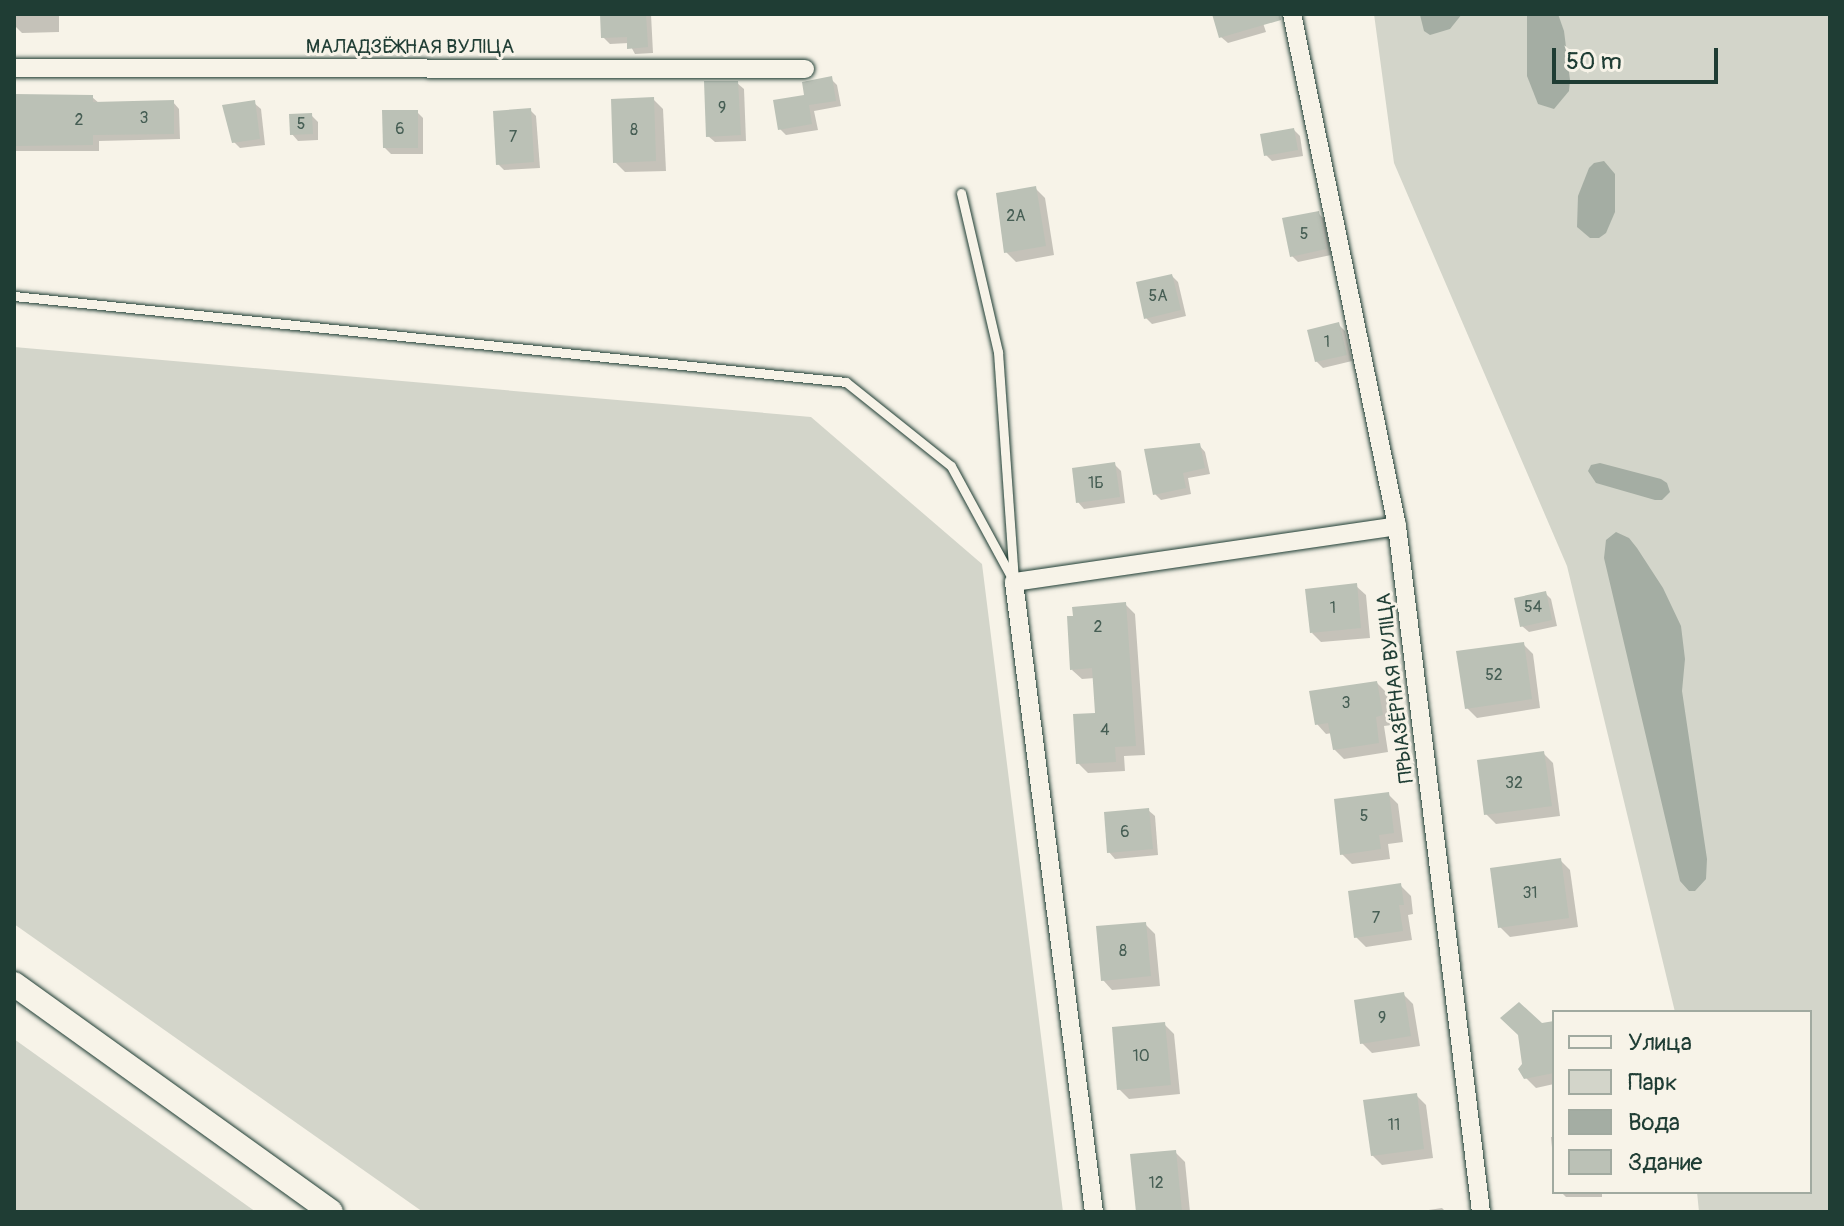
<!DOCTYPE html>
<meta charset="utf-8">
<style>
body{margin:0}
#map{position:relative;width:1844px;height:1226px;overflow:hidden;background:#f7f3e8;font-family:Pangolin,sans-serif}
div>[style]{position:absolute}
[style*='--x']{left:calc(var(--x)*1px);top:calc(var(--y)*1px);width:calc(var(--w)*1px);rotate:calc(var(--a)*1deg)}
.green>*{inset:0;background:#d3d5ca}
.water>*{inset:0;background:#a4ada3}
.shadow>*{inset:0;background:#0003}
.building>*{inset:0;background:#bbc1b6}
.roads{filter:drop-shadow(0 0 2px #1f3d34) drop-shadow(0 0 2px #1f3d34)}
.service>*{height:9px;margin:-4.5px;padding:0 4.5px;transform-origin:4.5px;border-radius:4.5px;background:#f7f3e8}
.minor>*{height:18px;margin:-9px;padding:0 9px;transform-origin:9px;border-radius:9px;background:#f7f3e8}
.tertiary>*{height:24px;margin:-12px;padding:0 12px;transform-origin:12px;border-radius:12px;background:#f7f3e8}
span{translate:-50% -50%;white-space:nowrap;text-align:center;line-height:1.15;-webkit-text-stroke:6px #f7f3e8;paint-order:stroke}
.number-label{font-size:16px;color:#465e54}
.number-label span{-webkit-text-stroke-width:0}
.street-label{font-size:20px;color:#1f3d34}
.frame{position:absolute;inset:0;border:16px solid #1f3d34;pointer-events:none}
.legend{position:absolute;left:1552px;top:1010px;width:260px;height:184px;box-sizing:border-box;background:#f7f3e8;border:2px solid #a1aaa0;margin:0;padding:10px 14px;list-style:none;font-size:24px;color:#1f3d34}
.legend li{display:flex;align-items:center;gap:16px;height:40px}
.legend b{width:40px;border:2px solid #a1aaa0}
.scale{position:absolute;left:1552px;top:48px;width:166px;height:36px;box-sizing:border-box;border:4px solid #1f3d34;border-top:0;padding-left:10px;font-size:24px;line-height:28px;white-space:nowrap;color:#1f3d34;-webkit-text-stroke:6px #f7f3e8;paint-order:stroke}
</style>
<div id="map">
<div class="green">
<i style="clip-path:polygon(1374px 14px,1830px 14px,1830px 1212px,1699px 1212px,1697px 1192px,1810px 1192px,1810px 1012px,1675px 1012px,1567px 566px,1394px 163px)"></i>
<i style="clip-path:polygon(14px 347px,811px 417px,982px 564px,1063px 1212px,423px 1212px,14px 924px)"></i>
<i style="clip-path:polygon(14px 1039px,256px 1212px,14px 1212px)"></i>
</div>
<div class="water">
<i style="clip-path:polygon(1462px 14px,1450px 29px,1430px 35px,1424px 31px,1420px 15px)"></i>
<i style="clip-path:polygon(1527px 14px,1558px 14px,1564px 31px,1570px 80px,1569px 91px,1554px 109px,1538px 104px,1527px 76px)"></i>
<i style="clip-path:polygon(1604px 161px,1615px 174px,1615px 212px,1606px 233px,1599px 238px,1590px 238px,1577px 227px,1578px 196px,1589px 168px,1594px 163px)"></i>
<i style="clip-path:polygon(1600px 463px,1661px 479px,1667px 483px,1670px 492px,1662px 500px,1655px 500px,1596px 483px,1588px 471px,1591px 465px)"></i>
<i style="clip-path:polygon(1616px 532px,1629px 538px,1637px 548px,1663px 588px,1681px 626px,1685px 659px,1682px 691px,1707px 859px,1706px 879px,1695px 891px,1689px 891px,1680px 881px,1604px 558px,1606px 540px)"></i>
</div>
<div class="shadow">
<i style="clip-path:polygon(14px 14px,59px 14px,59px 32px,22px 33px,14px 25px)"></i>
<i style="clip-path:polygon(602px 14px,651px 14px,653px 53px,635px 54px,629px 43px,610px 44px,603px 37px)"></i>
<i style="clip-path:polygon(1227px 14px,1260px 14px,1266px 32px,1228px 43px,1221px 37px)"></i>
<i style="clip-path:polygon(831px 79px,837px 85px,841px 106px,814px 111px,818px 130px,786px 135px,780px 129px,807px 96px)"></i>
<i style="clip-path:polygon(737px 83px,744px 89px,746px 141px,715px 142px,708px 136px)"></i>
<i style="clip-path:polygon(14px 96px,92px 97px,100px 104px,173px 102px,179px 109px,180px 139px,99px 141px,99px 151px,14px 151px)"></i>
<i style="clip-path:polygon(653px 99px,663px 109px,666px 171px,625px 172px,615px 162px)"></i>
<i style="clip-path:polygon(254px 103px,261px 109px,265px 145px,240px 148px,234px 142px)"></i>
<i style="clip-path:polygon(530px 110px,536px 116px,540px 168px,504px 170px,498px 164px)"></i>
<i style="clip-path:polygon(417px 112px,423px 118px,423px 154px,391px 154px,385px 148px)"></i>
<i style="clip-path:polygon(311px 115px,318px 122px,318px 140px,298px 141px,292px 134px)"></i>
<i style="clip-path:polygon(1294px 130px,1300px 136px,1303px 156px,1272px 161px,1266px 155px)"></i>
<i style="clip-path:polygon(1035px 188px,1045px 198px,1054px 255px,1016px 262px,1006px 252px)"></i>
<i style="clip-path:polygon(1318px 213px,1324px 219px,1331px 255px,1298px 262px,1292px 256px)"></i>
<i style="clip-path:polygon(1172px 276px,1178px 282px,1186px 316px,1152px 324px,1146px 318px)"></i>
<i style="clip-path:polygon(1339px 325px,1345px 331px,1352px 361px,1323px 368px,1316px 361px)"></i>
<i style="clip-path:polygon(1199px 445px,1205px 452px,1210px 474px,1188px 478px,1191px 494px,1161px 500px,1155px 494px,1146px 451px)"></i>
<i style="clip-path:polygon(1114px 464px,1121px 471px,1125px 503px,1084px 509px,1078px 502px)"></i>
<i style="clip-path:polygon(1356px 586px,1366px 595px,1370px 638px,1321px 642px,1312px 633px)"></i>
<i style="clip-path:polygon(1545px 593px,1551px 599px,1557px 626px,1529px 632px,1522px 626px)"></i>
<i style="clip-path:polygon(1125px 604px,1135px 614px,1145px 755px,1124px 756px,1125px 771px,1088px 773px,1078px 763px,1097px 715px,1095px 678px,1082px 679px,1072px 670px)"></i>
<i style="clip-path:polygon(1523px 644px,1533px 654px,1540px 708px,1477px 718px,1467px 708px)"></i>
<i style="clip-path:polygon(1377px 683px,1387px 693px,1392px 725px,1384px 726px,1388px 752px,1344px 759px,1334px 749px,1332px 733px,1326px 734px,1317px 724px)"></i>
<i style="clip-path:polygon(1543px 753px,1553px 763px,1560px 816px,1496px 824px,1486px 814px)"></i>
<i style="clip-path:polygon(1388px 794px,1398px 804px,1403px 842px,1388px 844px,1390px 859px,1352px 864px,1342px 854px)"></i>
<i style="clip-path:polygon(1148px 810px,1155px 816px,1158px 855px,1115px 859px,1109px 852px)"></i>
<i style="clip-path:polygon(1560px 860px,1570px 870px,1578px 927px,1510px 937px,1500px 927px)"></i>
<i style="clip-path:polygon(1401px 886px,1411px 896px,1413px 914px,1408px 915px,1412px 940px,1366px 947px,1356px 937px)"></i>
<i style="clip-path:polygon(1145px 924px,1155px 934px,1160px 986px,1112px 990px,1103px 980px)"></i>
<i style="clip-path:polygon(1403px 994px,1413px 1004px,1420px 1046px,1372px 1053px,1362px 1043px)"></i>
<i style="clip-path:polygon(1554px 1023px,1554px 1084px,1536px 1088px,1526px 1078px,1541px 1025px)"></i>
<i style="clip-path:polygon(1164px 1024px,1174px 1034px,1180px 1094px,1129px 1099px,1119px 1089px)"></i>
<i style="clip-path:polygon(1416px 1095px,1426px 1105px,1433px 1158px,1382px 1165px,1372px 1155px)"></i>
<i style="clip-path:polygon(1551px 1137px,1554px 1137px,1554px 1168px)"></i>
<i style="clip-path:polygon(1175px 1152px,1185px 1162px,1190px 1212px,1138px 1212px)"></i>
<i style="clip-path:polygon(1561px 1192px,1606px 1192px,1602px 1193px,1602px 1197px,1566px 1197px)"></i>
<i style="clip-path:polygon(1442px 1208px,1446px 1212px,1415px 1212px)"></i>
</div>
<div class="building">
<i style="clip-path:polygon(600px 14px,646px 14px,648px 47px,627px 49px,627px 37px,601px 38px)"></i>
<i style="clip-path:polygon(1212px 14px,1280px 14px,1281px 20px,1219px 38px)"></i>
<i style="clip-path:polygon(832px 76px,836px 101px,809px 105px,812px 124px,778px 130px,773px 100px,804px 95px,802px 82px)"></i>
<i style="clip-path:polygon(704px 81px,738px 81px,741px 135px,706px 137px)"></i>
<i style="clip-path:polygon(14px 94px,93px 95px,93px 102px,174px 100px,174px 134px,93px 135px,93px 145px,14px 146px)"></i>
<i style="clip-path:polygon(654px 97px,656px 161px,613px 163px,611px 99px)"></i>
<i style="clip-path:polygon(255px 100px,260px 139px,232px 143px,222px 105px)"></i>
<i style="clip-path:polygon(531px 108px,534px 162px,496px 165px,493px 111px)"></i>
<i style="clip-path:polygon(382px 110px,418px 110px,418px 148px,383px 148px)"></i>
<i style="clip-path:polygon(312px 113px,313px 134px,290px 135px,289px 114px)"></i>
<i style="clip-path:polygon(1294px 128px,1298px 150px,1264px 156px,1260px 134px)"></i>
<i style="clip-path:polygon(1036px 186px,1046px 246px,1004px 253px,996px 193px)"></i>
<i style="clip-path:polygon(1319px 211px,1326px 249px,1290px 257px,1282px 218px)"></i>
<i style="clip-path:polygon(1172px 274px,1181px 310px,1144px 319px,1136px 282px)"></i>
<i style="clip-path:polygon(1339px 322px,1347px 355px,1315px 362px,1307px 330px)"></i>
<i style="clip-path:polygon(1200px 443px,1205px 468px,1183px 473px,1186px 488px,1153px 495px,1144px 449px)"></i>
<i style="clip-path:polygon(1115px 462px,1120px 497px,1076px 503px,1072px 468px)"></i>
<i style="clip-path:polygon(1357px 583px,1361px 628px,1310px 633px,1305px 589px)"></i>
<i style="clip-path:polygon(1546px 591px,1552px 620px,1520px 627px,1514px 598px)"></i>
<i style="clip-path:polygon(1126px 602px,1136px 746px,1115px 747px,1116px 762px,1076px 764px,1073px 714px,1095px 713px,1092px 668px,1070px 670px,1067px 616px,1073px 616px,1072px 607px)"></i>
<i style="clip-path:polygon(1524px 642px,1532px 699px,1465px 709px,1456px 651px)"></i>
<i style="clip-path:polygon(1377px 681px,1383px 715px,1376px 717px,1379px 743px,1333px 750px,1328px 723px,1315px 725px,1309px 691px)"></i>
<i style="clip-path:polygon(1544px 751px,1552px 806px,1484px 815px,1477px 760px)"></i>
<i style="clip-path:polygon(1389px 792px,1394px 833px,1379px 835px,1381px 849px,1340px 855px,1334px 799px)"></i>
<i style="clip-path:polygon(1149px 808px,1153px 849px,1107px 853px,1104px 812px)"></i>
<i style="clip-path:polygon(1561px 858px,1569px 918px,1498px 928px,1490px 868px)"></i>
<i style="clip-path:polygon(1401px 883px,1404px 905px,1399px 905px,1403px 931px,1354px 938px,1348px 891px)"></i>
<i style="clip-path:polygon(1146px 922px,1151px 976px,1101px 981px,1096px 926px)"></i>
<i style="clip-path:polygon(1404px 992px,1411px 1036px,1360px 1044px,1354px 1000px)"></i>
<i style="clip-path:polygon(1519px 1002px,1542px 1023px,1554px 1021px,1554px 1073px,1524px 1079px,1518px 1069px,1522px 1064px,1518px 1035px,1500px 1018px)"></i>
<i style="clip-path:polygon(1165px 1022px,1171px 1085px,1117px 1090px,1112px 1027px)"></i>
<i style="clip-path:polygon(1417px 1093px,1424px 1149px,1371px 1156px,1363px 1100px)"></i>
<i style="clip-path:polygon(1176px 1150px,1182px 1212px,1136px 1212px,1130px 1154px)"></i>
</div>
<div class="roads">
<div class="service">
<i style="--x:961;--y:193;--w:163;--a:76.9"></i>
<i style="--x:998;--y:352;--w:227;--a:86"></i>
<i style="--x:14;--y:296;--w:836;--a:5.9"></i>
<i style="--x:846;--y:382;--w:134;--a:38.7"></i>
<i style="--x:951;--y:466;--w:132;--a:61.5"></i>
</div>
<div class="minor">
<i style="--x:1292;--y:14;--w:523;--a:78.41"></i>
<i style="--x:1397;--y:526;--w:691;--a:83.02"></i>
<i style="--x:14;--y:68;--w:791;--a:0.07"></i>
<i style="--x:1094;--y:1212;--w:635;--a:-97.24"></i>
<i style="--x:1014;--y:582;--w:387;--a:-8.3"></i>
</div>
<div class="tertiary">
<i style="--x:14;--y:984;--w:390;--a:35.7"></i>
</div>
</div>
<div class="number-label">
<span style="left:722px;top:108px">9</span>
<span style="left:144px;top:118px">3</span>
<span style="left:79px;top:120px">2</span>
<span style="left:301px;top:124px">5</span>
<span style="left:400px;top:129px">6</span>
<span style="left:634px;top:130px">8</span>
<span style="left:513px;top:137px">7</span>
<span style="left:1016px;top:216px">2А</span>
<span style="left:1304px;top:234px">5</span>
<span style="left:1158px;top:296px">5А</span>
<span style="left:1327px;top:342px">1</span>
<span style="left:1096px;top:483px">1Б</span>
<span style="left:1533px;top:607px">54</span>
<span style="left:1333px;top:608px">1</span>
<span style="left:1098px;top:627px">2</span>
<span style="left:1494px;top:675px">52</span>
<span style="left:1346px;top:703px">3</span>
<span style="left:1105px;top:730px">4</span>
<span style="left:1514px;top:783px">32</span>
<span style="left:1364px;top:816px">5</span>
<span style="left:1125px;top:832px">6</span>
<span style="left:1530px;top:893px">31</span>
<span style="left:1376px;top:918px">7</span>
<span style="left:1123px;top:951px">8</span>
<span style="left:1382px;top:1018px">9</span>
<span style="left:1141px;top:1056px">10</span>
<span style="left:1394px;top:1125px">11</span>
<span style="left:1156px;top:1183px">12</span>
</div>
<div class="street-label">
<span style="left:410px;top:46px">МАЛАДЗЁЖНАЯ ВУЛІЦА</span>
<span style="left:1395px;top:688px;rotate:-97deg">ПРЫАЗЁРНАЯ ВУЛІЦА</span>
</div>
<div class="frame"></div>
<ul class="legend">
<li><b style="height:10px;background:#f7f3e8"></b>Улица</li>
<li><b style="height:22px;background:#d3d5ca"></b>Парк</li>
<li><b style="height:22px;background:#a4ada3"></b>Вода</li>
<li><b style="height:22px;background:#bbc1b6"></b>Здание</li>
</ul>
<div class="scale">50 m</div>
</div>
